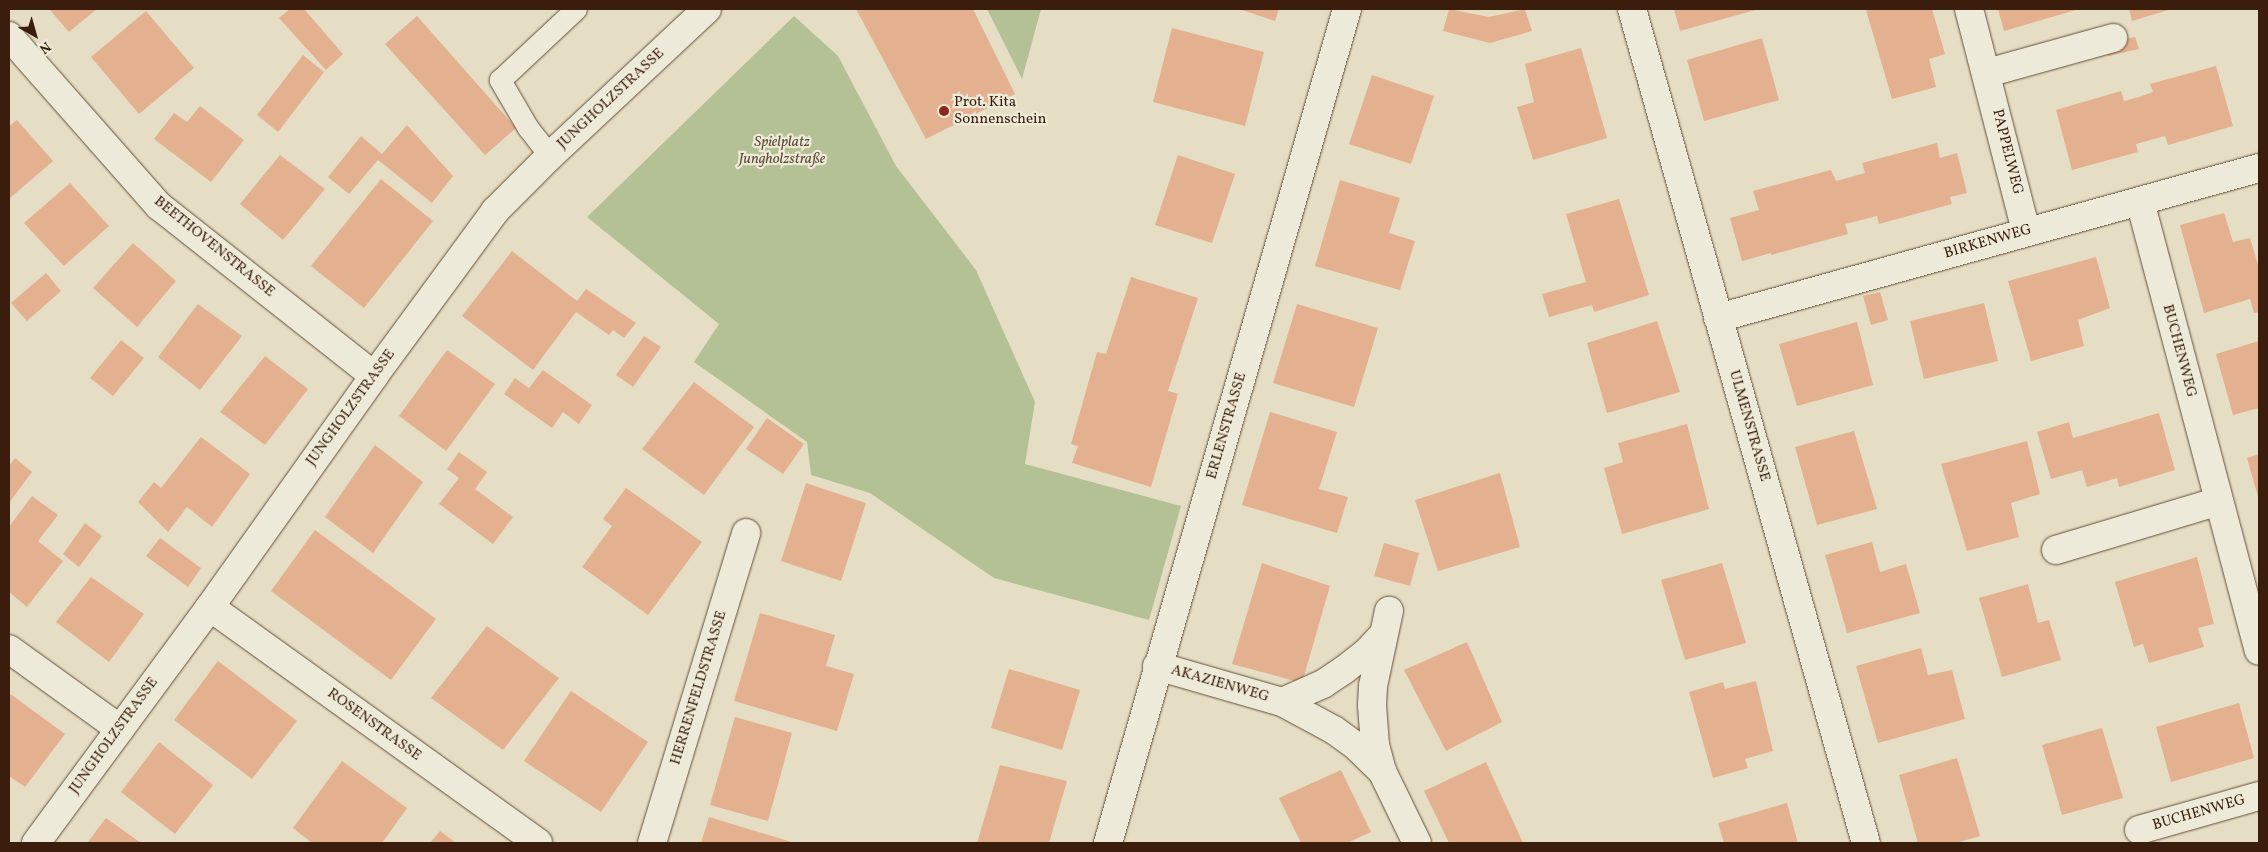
<!DOCTYPE html>
<meta charset="utf-8">
<style>
body{margin:0}
#map{position:relative;width:2268px;height:852px;overflow:hidden;background:#e5dec4;font-family:Vollkorn,serif}
div>[style]{position:absolute}
[style*='--x']{left:calc(var(--x)*1px);top:calc(var(--y)*1px);width:calc(var(--w)*1px);rotate:calc(var(--a)*1deg)}
.green>*{inset:0;background:#b4c195}
.building>*{inset:0;background:#e3b18f}
.roads{filter:drop-shadow(0 0 1px #654d3a) drop-shadow(0 0 1px #654d3a)}
.lane>*{height:21px;margin:-10.5px;padding:0 10.5px;transform-origin:10.5px;border-radius:10.5px;background:#eeead9}
.street>*{height:28px;margin:-14px;padding:0 14px;transform-origin:14px;border-radius:14px;background:#eeead9}
.dots>*{width:14px;height:14px;translate:-50% -50%;box-sizing:border-box;border:2px solid #eeead9;border-radius:50%}
span{translate:-50% -50%;white-space:nowrap;text-align:center;line-height:1.15;-webkit-text-stroke:4.5px #eeead9;paint-order:stroke}
.street-label{font-size:15px;color:#3a1d0c}
.poi-label{font-size:15px;color:#3a1d0c}
.left{translate:0 -50%;text-align:left}
.park-label{font-size:15px;color:#5f4e35;font-style:italic}
.frame{position:absolute;inset:0;border:10px solid #3a1d0c;pointer-events:none}
.north{position:absolute;left:10px;top:10px;width:50px;height:50px;-webkit-text-stroke:4px #eeead9;paint-order:stroke;rotate:142deg;font-size:14px;font-weight:700;line-height:20px;text-align:center;color:#3a1d0c}
.north::after{content:'';display:block;margin:auto;width:18px;height:22px;background:#3a1d0c;clip-path:polygon(50% 0,100% 100%,50% 72%,0 100%)}
</style>
<div id="map">
<div class="green">
<i style="clip-path:polygon(987px 9px,1041px 9px,1022px 79px)"></i>
<i style="clip-path:polygon(794px 16px,838px 56px,896px 166px,976px 270px,1035px 402px,1025px 464px,1181px 506px,1149px 620px,994px 578px,870px 493px,811px 475px,807px 442px,694px 362px,719px 324px,587px 217px)"></i>
</div>
<div class="building">
<i style="clip-path:polygon(49px 9px,97px 9px,69px 32px)"></i>
<i style="clip-path:polygon(290px 9px,304px 9px,343px 54px,326px 70px,279px 18px)"></i>
<i style="clip-path:polygon(856px 9px,973px 9px,1015px 94px,926px 139px)"></i>
<i style="clip-path:polygon(1239px 9px,1279px 9px,1275px 21px)"></i>
<i style="clip-path:polygon(1449px 9px,1489px 17px,1525px 9px,1532px 31px,1490px 43px,1443px 31px)"></i>
<i style="clip-path:polygon(1674px 9px,1759px 9px,1680px 31px)"></i>
<i style="clip-path:polygon(1870px 9px,1932px 9px,1945px 54px,1929px 59px,1936px 87px,1892px 99px,1866px 10px)"></i>
<i style="clip-path:polygon(1998px 9px,2079px 9px,2004px 31px)"></i>
<i style="clip-path:polygon(2129px 9px,2172px 9px,2132px 21px)"></i>
<i style="clip-path:polygon(146px 11px,194px 68px,139px 114px,91px 57px)"></i>
<i style="clip-path:polygon(417px 16px,516px 128px,485px 155px,385px 44px)"></i>
<i style="clip-path:polygon(1172px 28px,1264px 52px,1245px 126px,1153px 102px)"></i>
<i style="clip-path:polygon(2135px 37px,2139px 49px,2108px 56px,2105px 44px)"></i>
<i style="clip-path:polygon(1762px 38px,1779px 100px,1704px 121px,1687px 60px)"></i>
<i style="clip-path:polygon(1581px 48px,1607px 138px,1533px 160px,1517px 107px,1534px 102px,1525px 64px)"></i>
<i style="clip-path:polygon(303px 55px,324px 72px,278px 132px,257px 115px)"></i>
<i style="clip-path:polygon(2216px 66px,2233px 126px,2168px 145px,2165px 136px,2136px 144px,2138px 152px,2072px 170px,2056px 110px,2121px 91px,2124px 101px,2139px 97px,2153px 92px,2150px 84px)"></i>
<i style="clip-path:polygon(1372px 75px,1434px 96px,1411px 164px,1349px 144px)"></i>
<i style="clip-path:polygon(200px 106px,244px 140px,211px 182px,154px 139px,174px 113px,187px 122px)"></i>
<i style="clip-path:polygon(17px 120px,53px 161px,9px 199px,9px 126px)"></i>
<i style="clip-path:polygon(407px 125px,453px 176px,432px 203px,378px 160px,349px 194px,328px 177px,361px 136px,382px 154px)"></i>
<i style="clip-path:polygon(1937px 143px,1940px 158px,1957px 153px,1967px 193px,1950px 197px,1952px 204px,1879px 224px,1877px 216px,1845px 224px,1848px 234px,1771px 255px,1771px 253px,1742px 261px,1730px 218px,1759px 210px,1753px 191px,1831px 170px,1836px 181px,1865px 173px,1862px 163px)"></i>
<i style="clip-path:polygon(280px 155px,325px 189px,283px 240px,240px 204px)"></i>
<i style="clip-path:polygon(1178px 155px,1235px 174px,1212px 243px,1155px 225px)"></i>
<i style="clip-path:polygon(381px 179px,433px 221px,364px 308px,311px 266px)"></i>
<i style="clip-path:polygon(1340px 180px,1400px 198px,1389px 233px,1415px 241px,1400px 290px,1315px 266px)"></i>
<i style="clip-path:polygon(70px 183px,109px 226px,64px 266px,24px 223px)"></i>
<i style="clip-path:polygon(1619px 199px,1649px 295px,1594px 312px,1592px 305px,1549px 317px,1542px 294px,1586px 282px,1566px 214px)"></i>
<i style="clip-path:polygon(2224px 213px,2233px 242px,2250px 238px,2259px 268px,2259px 312px,2254px 313px,2250px 299px,2204px 313px,2180px 225px)"></i>
<i style="clip-path:polygon(133px 243px,176px 281px,137px 327px,93px 288px)"></i>
<i style="clip-path:polygon(512px 251px,577px 301px,586px 289px,636px 323px,624px 338px,613px 330px,609px 335px,576px 312px,533px 370px,462px 316px)"></i>
<i style="clip-path:polygon(2096px 257px,2110px 308px,2078px 320px,2084px 346px,2031px 361px,2008px 281px)"></i>
<i style="clip-path:polygon(46px 273px,61px 291px,27px 321px,11px 303px)"></i>
<i style="clip-path:polygon(1131px 277px,1198px 298px,1168px 391px,1178px 394px,1151px 487px,1072px 463px,1078px 446px,1071px 444px,1097px 352px,1106px 354px)"></i>
<i style="clip-path:polygon(1880px 292px,1888px 320px,1871px 325px,1863px 296px)"></i>
<i style="clip-path:polygon(1984px 303px,1998px 361px,1924px 379px,1910px 321px)"></i>
<i style="clip-path:polygon(198px 304px,242px 336px,200px 390px,158px 357px)"></i>
<i style="clip-path:polygon(1297px 304px,1378px 328px,1354px 407px,1273px 383px)"></i>
<i style="clip-path:polygon(1657px 321px,1680px 392px,1607px 413px,1587px 343px)"></i>
<i style="clip-path:polygon(1857px 322px,1873px 385px,1797px 406px,1779px 344px)"></i>
<i style="clip-path:polygon(644px 336px,661px 347px,633px 387px,616px 375px)"></i>
<i style="clip-path:polygon(121px 340px,144px 358px,113px 396px,90px 378px)"></i>
<i style="clip-path:polygon(2259px 341px,2259px 408px,2233px 415px,2216px 354px)"></i>
<i style="clip-path:polygon(447px 350px,495px 384px,446px 451px,399px 416px)"></i>
<i style="clip-path:polygon(265px 356px,308px 389px,265px 445px,220px 412px)"></i>
<i style="clip-path:polygon(543px 370px,592px 405px,579px 424px,563px 412px,552px 428px,504px 394px,515px 378px,529px 388px)"></i>
<i style="clip-path:polygon(694px 382px,754px 427px,704px 495px,642px 449px)"></i>
<i style="clip-path:polygon(1270px 412px,1337px 432px,1319px 489px,1348px 497px,1337px 533px,1242px 505px)"></i>
<i style="clip-path:polygon(2159px 413px,2175px 470px,2119px 487px,2117px 478px,2087px 487px,2082px 470px,2051px 479px,2037px 432px,2069px 422px,2073px 438px)"></i>
<i style="clip-path:polygon(767px 418px,804px 444px,783px 474px,746px 449px)"></i>
<i style="clip-path:polygon(1687px 424px,1709px 509px,1622px 534px,1604px 468px,1623px 462px,1618px 443px)"></i>
<i style="clip-path:polygon(1854px 431px,1877px 509px,1817px 525px,1795px 447px)"></i>
<i style="clip-path:polygon(201px 437px,250px 474px,212px 527px,187px 507px,168px 532px,138px 502px,154px 482px,161px 488px)"></i>
<i style="clip-path:polygon(2027px 441px,2040px 494px,2011px 503px,2019px 537px,1967px 551px,1941px 464px)"></i>
<i style="clip-path:polygon(375px 445px,423px 482px,373px 553px,325px 517px)"></i>
<i style="clip-path:polygon(459px 452px,487px 472px,475px 489px,513px 517px,493px 544px,439px 504px,459px 478px,447px 469px)"></i>
<i style="clip-path:polygon(2259px 454px,2259px 500px,2247px 458px)"></i>
<i style="clip-path:polygon(15px 458px,32px 472px,9px 503px,9px 466px)"></i>
<i style="clip-path:polygon(1500px 473px,1520px 547px,1438px 571px,1415px 500px)"></i>
<i style="clip-path:polygon(806px 483px,866px 503px,841px 581px,781px 561px)"></i>
<i style="clip-path:polygon(626px 488px,702px 542px,648px 615px,582px 567px,612px 526px,603px 519px)"></i>
<i style="clip-path:polygon(32px 496px,58px 515px,38px 541px,63px 561px,27px 607px,9px 592px,9px 527px)"></i>
<i style="clip-path:polygon(85px 523px,102px 536px,79px 567px,63px 554px)"></i>
<i style="clip-path:polygon(315px 530px,436px 619px,391px 680px,271px 591px)"></i>
<i style="clip-path:polygon(160px 538px,201px 568px,188px 587px,146px 556px)"></i>
<i style="clip-path:polygon(1872px 542px,1880px 572px,1906px 564px,1920px 613px,1847px 633px,1825px 555px)"></i>
<i style="clip-path:polygon(1384px 543px,1419px 553px,1410px 586px,1374px 576px)"></i>
<i style="clip-path:polygon(2197px 557px,2214px 624px,2198px 628px,2204px 647px,2149px 663px,2143px 644px,2134px 647px,2115px 582px)"></i>
<i style="clip-path:polygon(1262px 563px,1330px 586px,1302px 683px,1232px 664px)"></i>
<i style="clip-path:polygon(1722px 563px,1746px 643px,1685px 660px,1661px 580px)"></i>
<i style="clip-path:polygon(91px 577px,144px 614px,109px 662px,56px 622px)"></i>
<i style="clip-path:polygon(2028px 584px,2038px 623px,2049px 620px,2061px 660px,2002px 677px,1979px 598px)"></i>
<i style="clip-path:polygon(760px 613px,835px 635px,826px 666px,854px 674px,837px 731px,734px 701px)"></i>
<i style="clip-path:polygon(487px 626px,559px 678px,503px 750px,431px 698px)"></i>
<i style="clip-path:polygon(1467px 642px,1502px 722px,1446px 751px,1404px 670px)"></i>
<i style="clip-path:polygon(1921px 648px,1928px 675px,1952px 670px,1965px 719px,1878px 743px,1856px 666px)"></i>
<i style="clip-path:polygon(218px 661px,297px 721px,252px 779px,174px 720px)"></i>
<i style="clip-path:polygon(1009px 669px,1080px 690px,1062px 750px,991px 728px)"></i>
<i style="clip-path:polygon(1756px 681px,1773px 751px,1745px 759px,1748px 768px,1713px 778px,1689px 692px,1723px 682px,1725px 689px)"></i>
<i style="clip-path:polygon(571px 691px,648px 742px,601px 812px,524px 761px)"></i>
<i style="clip-path:polygon(9px 693px,65px 734px,25px 787px,9px 776px)"></i>
<i style="clip-path:polygon(2239px 703px,2254px 758px,2171px 782px,2156px 727px)"></i>
<i style="clip-path:polygon(735px 717px,792px 733px,768px 821px,710px 805px)"></i>
<i style="clip-path:polygon(2102px 728px,2123px 798px,2062px 815px,2042px 745px)"></i>
<i style="clip-path:polygon(159px 742px,213px 785px,175px 834px,121px 792px)"></i>
<i style="clip-path:polygon(1957px 758px,1980px 836px,1956px 843px,1918px 843px,1899px 775px)"></i>
<i style="clip-path:polygon(342px 761px,407px 808px,382px 843px,312px 843px,293px 828px)"></i>
<i style="clip-path:polygon(1486px 762px,1523px 843px,1449px 843px,1424px 791px)"></i>
<i style="clip-path:polygon(1000px 765px,1067px 781px,1049px 843px,977px 843px)"></i>
<i style="clip-path:polygon(1341px 770px,1371px 832px,1347px 843px,1301px 843px,1279px 798px)"></i>
<i style="clip-path:polygon(1787px 803px,1798px 843px,1724px 843px,1718px 823px)"></i>
<i style="clip-path:polygon(709px 817px,795px 843px,701px 843px)"></i>
<i style="clip-path:polygon(106px 818px,141px 843px,87px 843px)"></i>
<i style="clip-path:polygon(440px 831px,456px 843px,430px 843px)"></i>
</div>
<div class="roads">
<div class="lane">
<i style="--x:550;--y:156;--w:36;--a:-128"></i>
<i style="--x:528;--y:128;--w:56;--a:-120.3"></i>
<i style="--x:500;--y:80;--w:104;--a:-43.1"></i>
</div>
<div class="street">
<i style="--x:1632;--y:9;--w:866;--a:74.33"></i>
<i style="--x:1969;--y:9;--w:229;--a:75.6"></i>
<i style="--x:9;--y:36;--w:227;--a:48.6"></i>
<i style="--x:159;--y:206;--w:274;--a:38.3"></i>
<i style="--x:1987;--y:73;--w:131;--a:-15.5"></i>
<i style="--x:2140;--y:201;--w:465;--a:75.2"></i>
<i style="--x:1718;--y:318;--w:561;--a:-15.5"></i>
<i style="--x:2056;--y:550;--w:170;--a:-16.7"></i>
<i style="--x:210;--y:607;--w:404;--a:35.7"></i>
<i style="--x:9;--y:649;--w:137;--a:35.8"></i>
<i style="--x:1157;--y:666;--w:130;--a:16.1"></i>
<i style="--x:1282;--y:702;--w:59;--a:28.3"></i>
<i style="--x:1334;--y:730;--w:29;--a:36"></i>
<i style="--x:1357;--y:747;--w:35;--a:44"></i>
<i style="--x:1382;--y:771;--w:80;--a:64.1"></i>
<i style="--x:1282;--y:702;--w:45;--a:-23.7"></i>
<i style="--x:1323;--y:684;--w:25;--a:-34"></i>
<i style="--x:1344;--y:670;--w:28;--a:-38"></i>
<i style="--x:1366;--y:653;--w:25;--a:-47"></i>
<i style="--x:1382;--y:771;--w:27;--a:-105"></i>
<i style="--x:1375;--y:745;--w:40;--a:-94.3"></i>
<i style="--x:1372;--y:705;--w:19;--a:-87"></i>
<i style="--x:1373;--y:686;--w:77;--a:-78"></i>
<i style="--x:2139;--y:830;--w:125;--a:-15.8"></i>
<i style="--x:36;--y:843;--w:293;--a:-53.6"></i>
<i style="--x:210;--y:607;--w:283;--a:-54.6"></i>
<i style="--x:374;--y:376;--w:205;--a:-53.7"></i>
<i style="--x:495;--y:211;--w:78;--a:-45"></i>
<i style="--x:550;--y:156;--w:215;--a:-43.1"></i>
<i style="--x:652;--y:843;--w:324;--a:-73.1"></i>
<i style="--x:1108;--y:843;--w:868;--a:-74.01"></i>
</div>
</div>
<div class="dots">
<i style="left:944px;top:111px;background:#8f2418"></i>
</div>
<div class="street-label">
<span style="left:611px;top:99px;rotate:-43deg">JUNGHOLZSTRASSE</span>
<span style="left:2007px;top:152px;rotate:76deg">PAPPELWEG</span>
<span style="left:1988px;top:242px;rotate:-16deg">BIRKENWEG</span>
<span style="left:214px;top:247px;rotate:39deg">BEETHOVENSTRASSE</span>
<span style="left:2179px;top:351px;rotate:75deg">BUCHENWEG</span>
<span style="left:351px;top:408px;rotate:-54deg">JUNGHOLZSTRASSE</span>
<span style="left:1227px;top:426px;rotate:-74deg">ERLENSTRASSE</span>
<span style="left:1749px;top:426px;rotate:74deg">ULMENSTRASSE</span>
<span style="left:1220px;top:684px;rotate:16deg">AKAZIENWEG</span>
<span style="left:699px;top:688px;rotate:-73deg">HERRENFELDSTRASSE</span>
<span style="left:374px;top:725px;rotate:36deg">ROSENSTRASSE</span>
<span style="left:114px;top:736px;rotate:-54deg">JUNGHOLZSTRASSE</span>
<span style="left:2199px;top:813px;rotate:-16deg">BUCHENWEG</span>
</div>
<div class="poi-label">
<span class="left" style="left:954px;top:111px">Prot. Kita<br>Sonnenschein</span>
</div>
<div class="park-label">
<span style="left:782px;top:151px">Spielplatz<br>Jungholzstraße</span>
</div>
<div class="frame"></div>
<div class="north">N</div>
</div>
